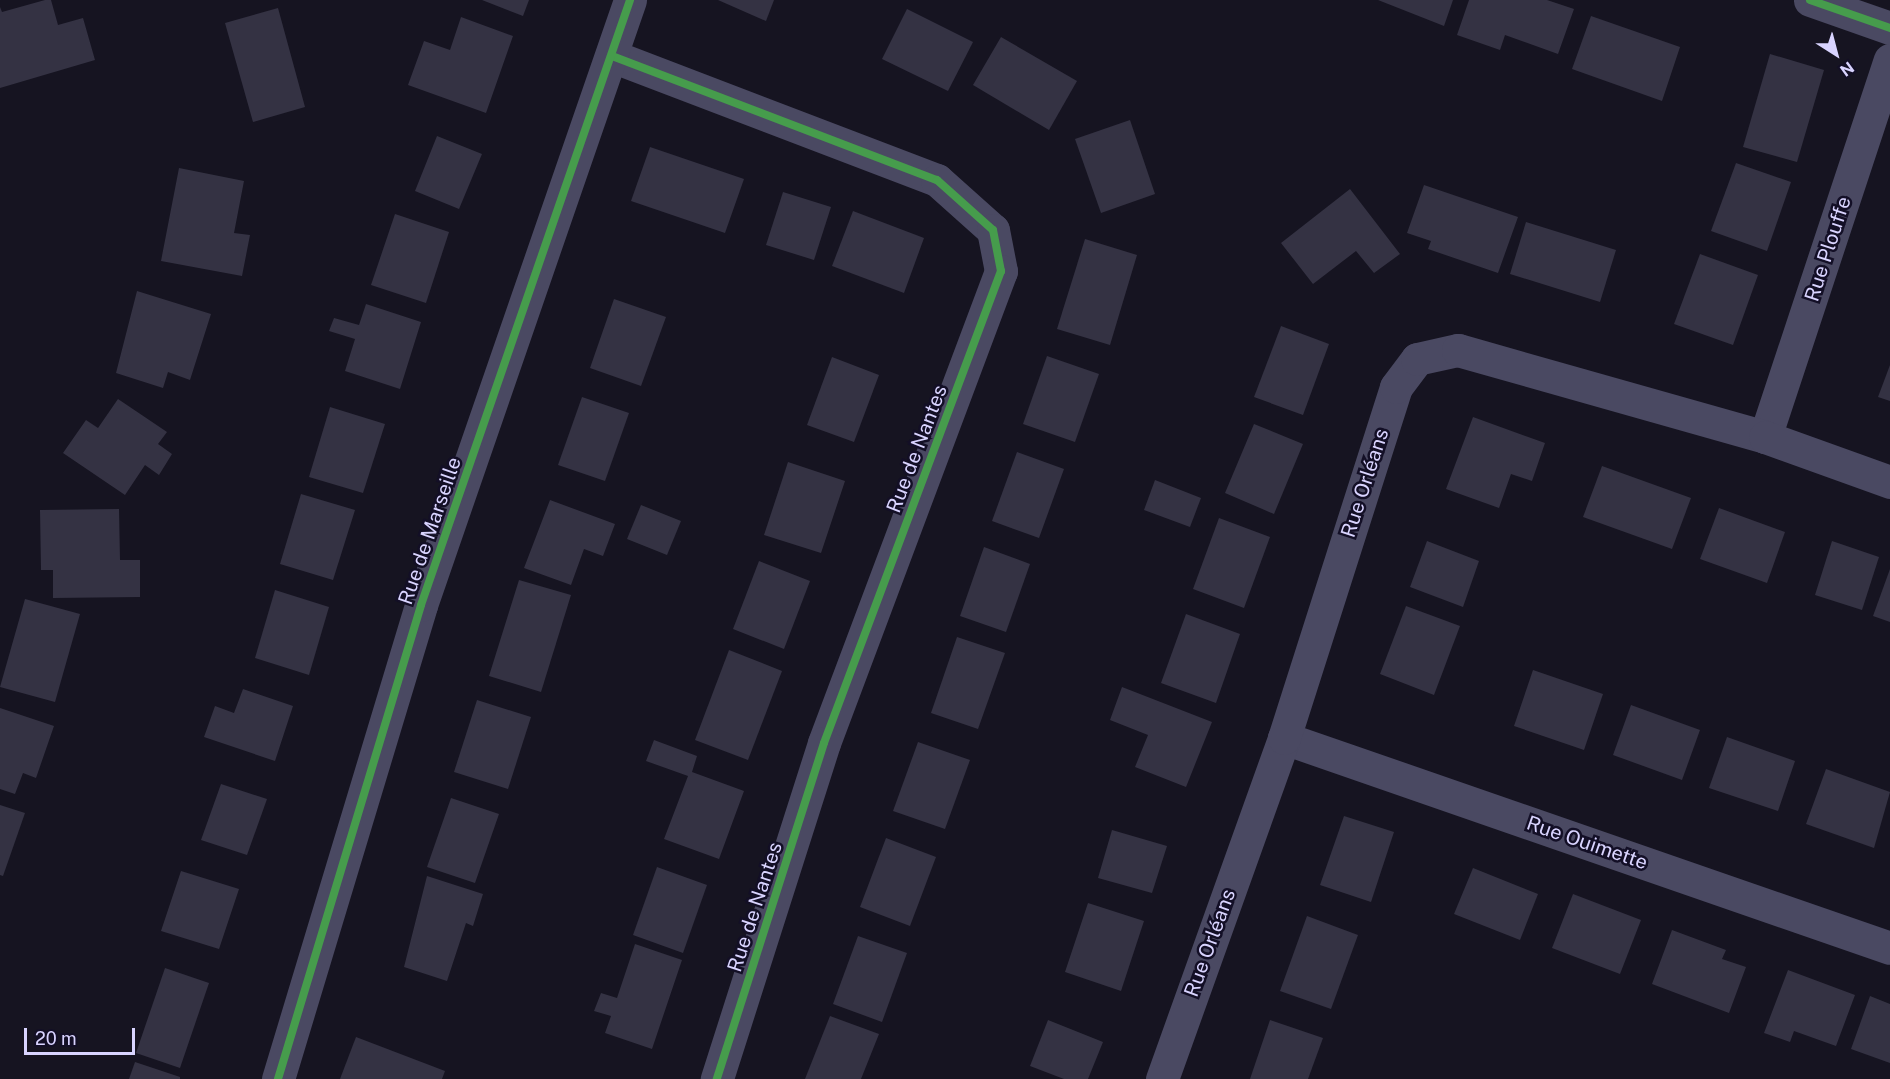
<!DOCTYPE html>
<meta charset="utf-8">
<style>
body{margin:0}
#map{position:relative;width:1890px;height:1079px;overflow:hidden;background:#161421;font-family:"Public Sans",sans-serif}
div>[style]{position:absolute}
[style*='--x']{left:calc(var(--x)*1px);top:calc(var(--y)*1px);width:calc(var(--w)*1px);rotate:calc(var(--a)*1deg)}
.building>*{inset:0;background:#343243}
.minor>*{height:33px;margin:-16.5px;padding:0 16.5px;transform-origin:16.5px;border-radius:16.5px;background:#4a4962}
.cycleway>*{height:8px;margin:-4px;padding:0 4px;transform-origin:4px;border-radius:4px;background:#469c4c}
span{translate:-50% -50%;white-space:nowrap;text-align:center;line-height:1.15;-webkit-text-stroke:5px #130f26;paint-order:stroke}
.street-label{font-size:20px;color:#d9d4ff}
.north{position:absolute;left:1806px;top:24px;width:60px;height:60px;-webkit-text-stroke:4px #130f26;paint-order:stroke;rotate:144deg;font-size:16px;font-weight:700;line-height:24px;text-align:center;color:#d9d4ff}
.north::after{content:'';display:block;margin:auto;width:21px;height:27px;background:#d9d4ff;clip-path:polygon(50% 0,100% 100%,50% 72%,0 100%)}
.scale{position:absolute;left:24px;top:1028px;width:111px;height:27px;box-sizing:border-box;border:3px solid #d9d4ff;border-top:0;padding-left:8px;font-size:18px;line-height:21px;white-space:nowrap;color:#d9d4ff;-webkit-text-stroke:4px #130f26;paint-order:stroke}
</style>
<div id="map">
<div class="building">
<i style="clip-path:polygon(45px 0,51px 0,58px 25px,83px 18px,95px 60px,0 88px,0 7px,2px 12px)"></i>
<i style="clip-path:polygon(482px 0,529px 0,523px 16px)"></i>
<i style="clip-path:polygon(718px 0,774px 0,766px 21px)"></i>
<i style="clip-path:polygon(1378px 0,1453px 0,1444px 26px)"></i>
<i style="clip-path:polygon(1469px 0,1547px 0,1574px 9px,1558px 54px,1505px 35px,1500px 50px,1457px 35px)"></i>
<i style="clip-path:polygon(278px 8px,305px 107px,253px 122px,225px 23px)"></i>
<i style="clip-path:polygon(907px 9px,973px 42px,948px 91px,882px 59px)"></i>
<i style="clip-path:polygon(1591px 16px,1680px 47px,1662px 101px,1572px 69px)"></i>
<i style="clip-path:polygon(461px 17px,513px 36px,486px 113px,408px 85px,424px 41px,450px 50px)"></i>
<i style="clip-path:polygon(1001px 37px,1077px 81px,1049px 130px,973px 85px)"></i>
<i style="clip-path:polygon(1770px 54px,1824px 70px,1797px 162px,1743px 147px)"></i>
<i style="clip-path:polygon(1130px 120px,1155px 194px,1101px 213px,1075px 139px)"></i>
<i style="clip-path:polygon(437px 136px,482px 154px,459px 209px,415px 191px)"></i>
<i style="clip-path:polygon(650px 147px,744px 179px,725px 233px,631px 201px)"></i>
<i style="clip-path:polygon(1736px 163px,1791px 182px,1767px 251px,1711px 231px)"></i>
<i style="clip-path:polygon(179px 168px,244px 181px,234px 233px,250px 235px,242px 276px,161px 261px)"></i>
<i style="clip-path:polygon(1424px 185px,1518px 217px,1498px 273px,1428px 249px,1431px 241px,1407px 233px)"></i>
<i style="clip-path:polygon(1350px 189px,1400px 254px,1374px 273px,1356px 251px,1313px 284px,1281px 243px)"></i>
<i style="clip-path:polygon(783px 192px,831px 207px,814px 260px,766px 245px)"></i>
<i style="clip-path:polygon(853px 211px,924px 238px,904px 293px,832px 266px)"></i>
<i style="clip-path:polygon(395px 214px,449px 232px,426px 303px,371px 285px)"></i>
<i style="clip-path:polygon(1526px 222px,1616px 250px,1600px 302px,1510px 274px)"></i>
<i style="clip-path:polygon(1085px 239px,1137px 255px,1110px 345px,1057px 329px)"></i>
<i style="clip-path:polygon(1700px 254px,1758px 275px,1733px 345px,1674px 324px)"></i>
<i style="clip-path:polygon(137px 291px,211px 314px,190px 380px,168px 372px,163px 388px,116px 373px)"></i>
<i style="clip-path:polygon(614px 299px,666px 317px,641px 386px,590px 368px)"></i>
<i style="clip-path:polygon(366px 304px,421px 322px,400px 389px,345px 371px,355px 339px,329px 331px,334px 318px,359px 325px)"></i>
<i style="clip-path:polygon(1281px 326px,1329px 344px,1303px 415px,1254px 397px)"></i>
<i style="clip-path:polygon(1047px 356px,1099px 374px,1075px 442px,1023px 424px)"></i>
<i style="clip-path:polygon(832px 357px,879px 375px,854px 442px,807px 425px)"></i>
<i style="clip-path:polygon(1890px 365px,1890px 401px,1878px 397px)"></i>
<i style="clip-path:polygon(582px 397px,629px 413px,605px 481px,558px 465px)"></i>
<i style="clip-path:polygon(118px 399px,167px 432px,158px 444px,172px 454px,159px 475px,145px 465px,125px 495px,63px 453px,86px 420px,98px 428px)"></i>
<i style="clip-path:polygon(330px 407px,385px 424px,363px 493px,309px 477px)"></i>
<i style="clip-path:polygon(1473px 417px,1545px 443px,1532px 481px,1511px 474px,1499px 508px,1446px 489px)"></i>
<i style="clip-path:polygon(1254px 424px,1303px 444px,1274px 514px,1225px 493px)"></i>
<i style="clip-path:polygon(1017px 452px,1064px 469px,1039px 538px,992px 521px)"></i>
<i style="clip-path:polygon(788px 462px,845px 481px,821px 553px,764px 535px)"></i>
<i style="clip-path:polygon(1602px 466px,1691px 498px,1672px 549px,1583px 517px)"></i>
<i style="clip-path:polygon(1155px 480px,1201px 498px,1190px 527px,1144px 510px)"></i>
<i style="clip-path:polygon(301px 494px,355px 510px,333px 580px,280px 564px)"></i>
<i style="clip-path:polygon(550px 500px,615px 524px,603px 556px,584px 549px,571px 585px,524px 568px)"></i>
<i style="clip-path:polygon(641px 505px,681px 521px,667px 555px,627px 539px)"></i>
<i style="clip-path:polygon(1719px 508px,1785px 532px,1767px 583px,1700px 559px)"></i>
<i style="clip-path:polygon(119px 509px,120px 560px,140px 560px,140px 597px,53px 598px,53px 570px,41px 570px,40px 510px)"></i>
<i style="clip-path:polygon(1219px 518px,1270px 537px,1244px 608px,1193px 589px)"></i>
<i style="clip-path:polygon(1427px 541px,1479px 561px,1463px 607px,1410px 587px)"></i>
<i style="clip-path:polygon(1832px 541px,1879px 557px,1862px 610px,1815px 595px)"></i>
<i style="clip-path:polygon(984px 547px,1030px 564px,1006px 632px,960px 616px)"></i>
<i style="clip-path:polygon(759px 561px,810px 581px,784px 649px,733px 629px)"></i>
<i style="clip-path:polygon(1890px 569px,1890px 622px,1873px 616px)"></i>
<i style="clip-path:polygon(519px 580px,571px 595px,541px 692px,489px 676px)"></i>
<i style="clip-path:polygon(275px 590px,329px 607px,309px 675px,255px 658px)"></i>
<i style="clip-path:polygon(25px 599px,80px 614px,55px 702px,0 687px)"></i>
<i style="clip-path:polygon(1406px 606px,1460px 626px,1434px 695px,1380px 674px)"></i>
<i style="clip-path:polygon(1186px 614px,1240px 634px,1216px 703px,1161px 683px)"></i>
<i style="clip-path:polygon(957px 637px,1005px 653px,978px 729px,931px 713px)"></i>
<i style="clip-path:polygon(729px 650px,782px 671px,748px 760px,695px 740px)"></i>
<i style="clip-path:polygon(1533px 670px,1603px 694px,1584px 750px,1514px 726px)"></i>
<i style="clip-path:polygon(1122px 687px,1212px 722px,1186px 787px,1135px 767px,1148px 735px,1110px 720px)"></i>
<i style="clip-path:polygon(243px 689px,293px 706px,275px 761px,204px 737px,215px 706px,234px 713px)"></i>
<i style="clip-path:polygon(477px 700px,531px 717px,508px 789px,454px 772px)"></i>
<i style="clip-path:polygon(1631px 705px,1700px 730px,1682px 780px,1613px 755px)"></i>
<i style="clip-path:polygon(0 708px,54px 726px,36px 778px,23px 773px,15px 794px,0 789px)"></i>
<i style="clip-path:polygon(1727px 737px,1795px 761px,1778px 811px,1709px 788px)"></i>
<i style="clip-path:polygon(654px 740px,697px 756px,692px 772px,744px 791px,719px 859px,664px 839px,688px 776px,646px 761px)"></i>
<i style="clip-path:polygon(918px 742px,970px 760px,945px 829px,893px 811px)"></i>
<i style="clip-path:polygon(1826px 769px,1890px 792px,1874px 848px,1806px 824px)"></i>
<i style="clip-path:polygon(221px 784px,267px 799px,247px 855px,201px 840px)"></i>
<i style="clip-path:polygon(451px 798px,499px 814px,475px 883px,427px 867px)"></i>
<i style="clip-path:polygon(0 805px,25px 813px,3px 876px,0 875px)"></i>
<i style="clip-path:polygon(1344px 816px,1394px 832px,1371px 902px,1320px 885px)"></i>
<i style="clip-path:polygon(1112px 830px,1167px 846px,1152px 893px,1098px 878px)"></i>
<i style="clip-path:polygon(886px 838px,936px 857px,910px 926px,860px 907px)"></i>
<i style="clip-path:polygon(657px 867px,707px 885px,683px 953px,633px 935px)"></i>
<i style="clip-path:polygon(1473px 868px,1538px 894px,1520px 940px,1454px 914px)"></i>
<i style="clip-path:polygon(181px 871px,239px 889px,219px 949px,161px 931px)"></i>
<i style="clip-path:polygon(427px 876px,483px 894px,473px 926px,466px 923px,447px 981px,404px 967px)"></i>
<i style="clip-path:polygon(1573px 894px,1641px 920px,1620px 974px,1552px 948px)"></i>
<i style="clip-path:polygon(1088px 903px,1144px 921px,1121px 991px,1065px 972px)"></i>
<i style="clip-path:polygon(1307px 916px,1358px 935px,1331px 1009px,1280px 991px)"></i>
<i style="clip-path:polygon(1672px 930px,1726px 950px,1722px 959px,1746px 967px,1729px 1013px,1652px 984px)"></i>
<i style="clip-path:polygon(858px 936px,907px 953px,882px 1022px,833px 1004px)"></i>
<i style="clip-path:polygon(635px 944px,682px 960px,652px 1049px,605px 1033px,611px 1016px,594px 1011px,601px 993px,617px 998px)"></i>
<i style="clip-path:polygon(165px 968px,209px 983px,180px 1068px,136px 1053px)"></i>
<i style="clip-path:polygon(1788px 970px,1855px 995px,1836px 1046px,1794px 1031px,1790px 1042px,1764px 1033px)"></i>
<i style="clip-path:polygon(1870px 996px,1890px 1004px,1890px 1063px,1851px 1049px)"></i>
<i style="clip-path:polygon(830px 1016px,879px 1034px,861px 1079px,805px 1079px)"></i>
<i style="clip-path:polygon(1048px 1020px,1103px 1042px,1088px 1079px,1064px 1079px,1030px 1066px)"></i>
<i style="clip-path:polygon(1270px 1020px,1323px 1038px,1308px 1079px,1250px 1079px)"></i>
<i style="clip-path:polygon(356px 1037px,445px 1071px,442px 1079px,340px 1079px)"></i>
<i style="clip-path:polygon(135px 1062px,180px 1077px,180px 1079px,129px 1079px)"></i>
</div>
<div class="minor">
<i style="--x:1810;--y:0;--w:85;--a:19.3"></i>
<i style="--x:612;--y:56;--w:348;--a:20.9"></i>
<i style="--x:937;--y:180;--w:75;--a:41.8"></i>
<i style="--x:993;--y:230;--w:42;--a:79"></i>
<i style="--x:1001;--y:271;--w:504;--a:110.56"></i>
<i style="--x:824;--y:743;--w:353;--a:107.7"></i>
<i style="--x:1765;--y:437;--w:397;--a:-71.7"></i>
<i style="--x:1284;--y:738;--w:641;--a:19.11"></i>
<i style="--x:278;--y:1079;--w:495;--a:-73.2"></i>
<i style="--x:421;--y:605;--w:640;--a:-70.94"></i>
<i style="--x:1162;--y:1079;--w:362;--a:-70.3"></i>
<i style="--x:1284;--y:738;--w:368;--a:-72.3"></i>
<i style="--x:1396;--y:387;--w:35;--a:-53"></i>
<i style="--x:1417;--y:359;--w:42;--a:-12.4"></i>
<i style="--x:1458;--y:350;--w:319;--a:15.8"></i>
<i style="--x:1765;--y:437;--w:133;--a:19.8"></i>
</div>
<div class="cycleway">
<i style="--x:1810;--y:0;--w:85;--a:19.3"></i>
<i style="--x:612;--y:56;--w:348;--a:20.9"></i>
<i style="--x:937;--y:180;--w:75;--a:41.8"></i>
<i style="--x:993;--y:230;--w:42;--a:79"></i>
<i style="--x:1001;--y:271;--w:504;--a:110.56"></i>
<i style="--x:824;--y:743;--w:353;--a:107.7"></i>
<i style="--x:278;--y:1079;--w:495;--a:-73.2"></i>
<i style="--x:421;--y:605;--w:640;--a:-70.94"></i>
</div>
<div class="street-label">
<span style="left:1828px;top:249px;rotate:-72deg">Rue Plouffe</span>
<span style="left:917px;top:449px;rotate:-69deg">Rue de Nantes</span>
<span style="left:1365px;top:483px;rotate:-72deg">Rue Orléans</span>
<span style="left:430px;top:531px;rotate:-71deg">Rue de Marseille</span>
<span style="left:1587px;top:843px;rotate:19deg">Rue Ouimette</span>
<span style="left:755px;top:907px;rotate:-72deg">Rue de Nantes</span>
<span style="left:1210px;top:943px;rotate:-70deg">Rue Orléans</span>
</div>
<div class="north">N</div>
<div class="scale">20 m</div>
</div>
